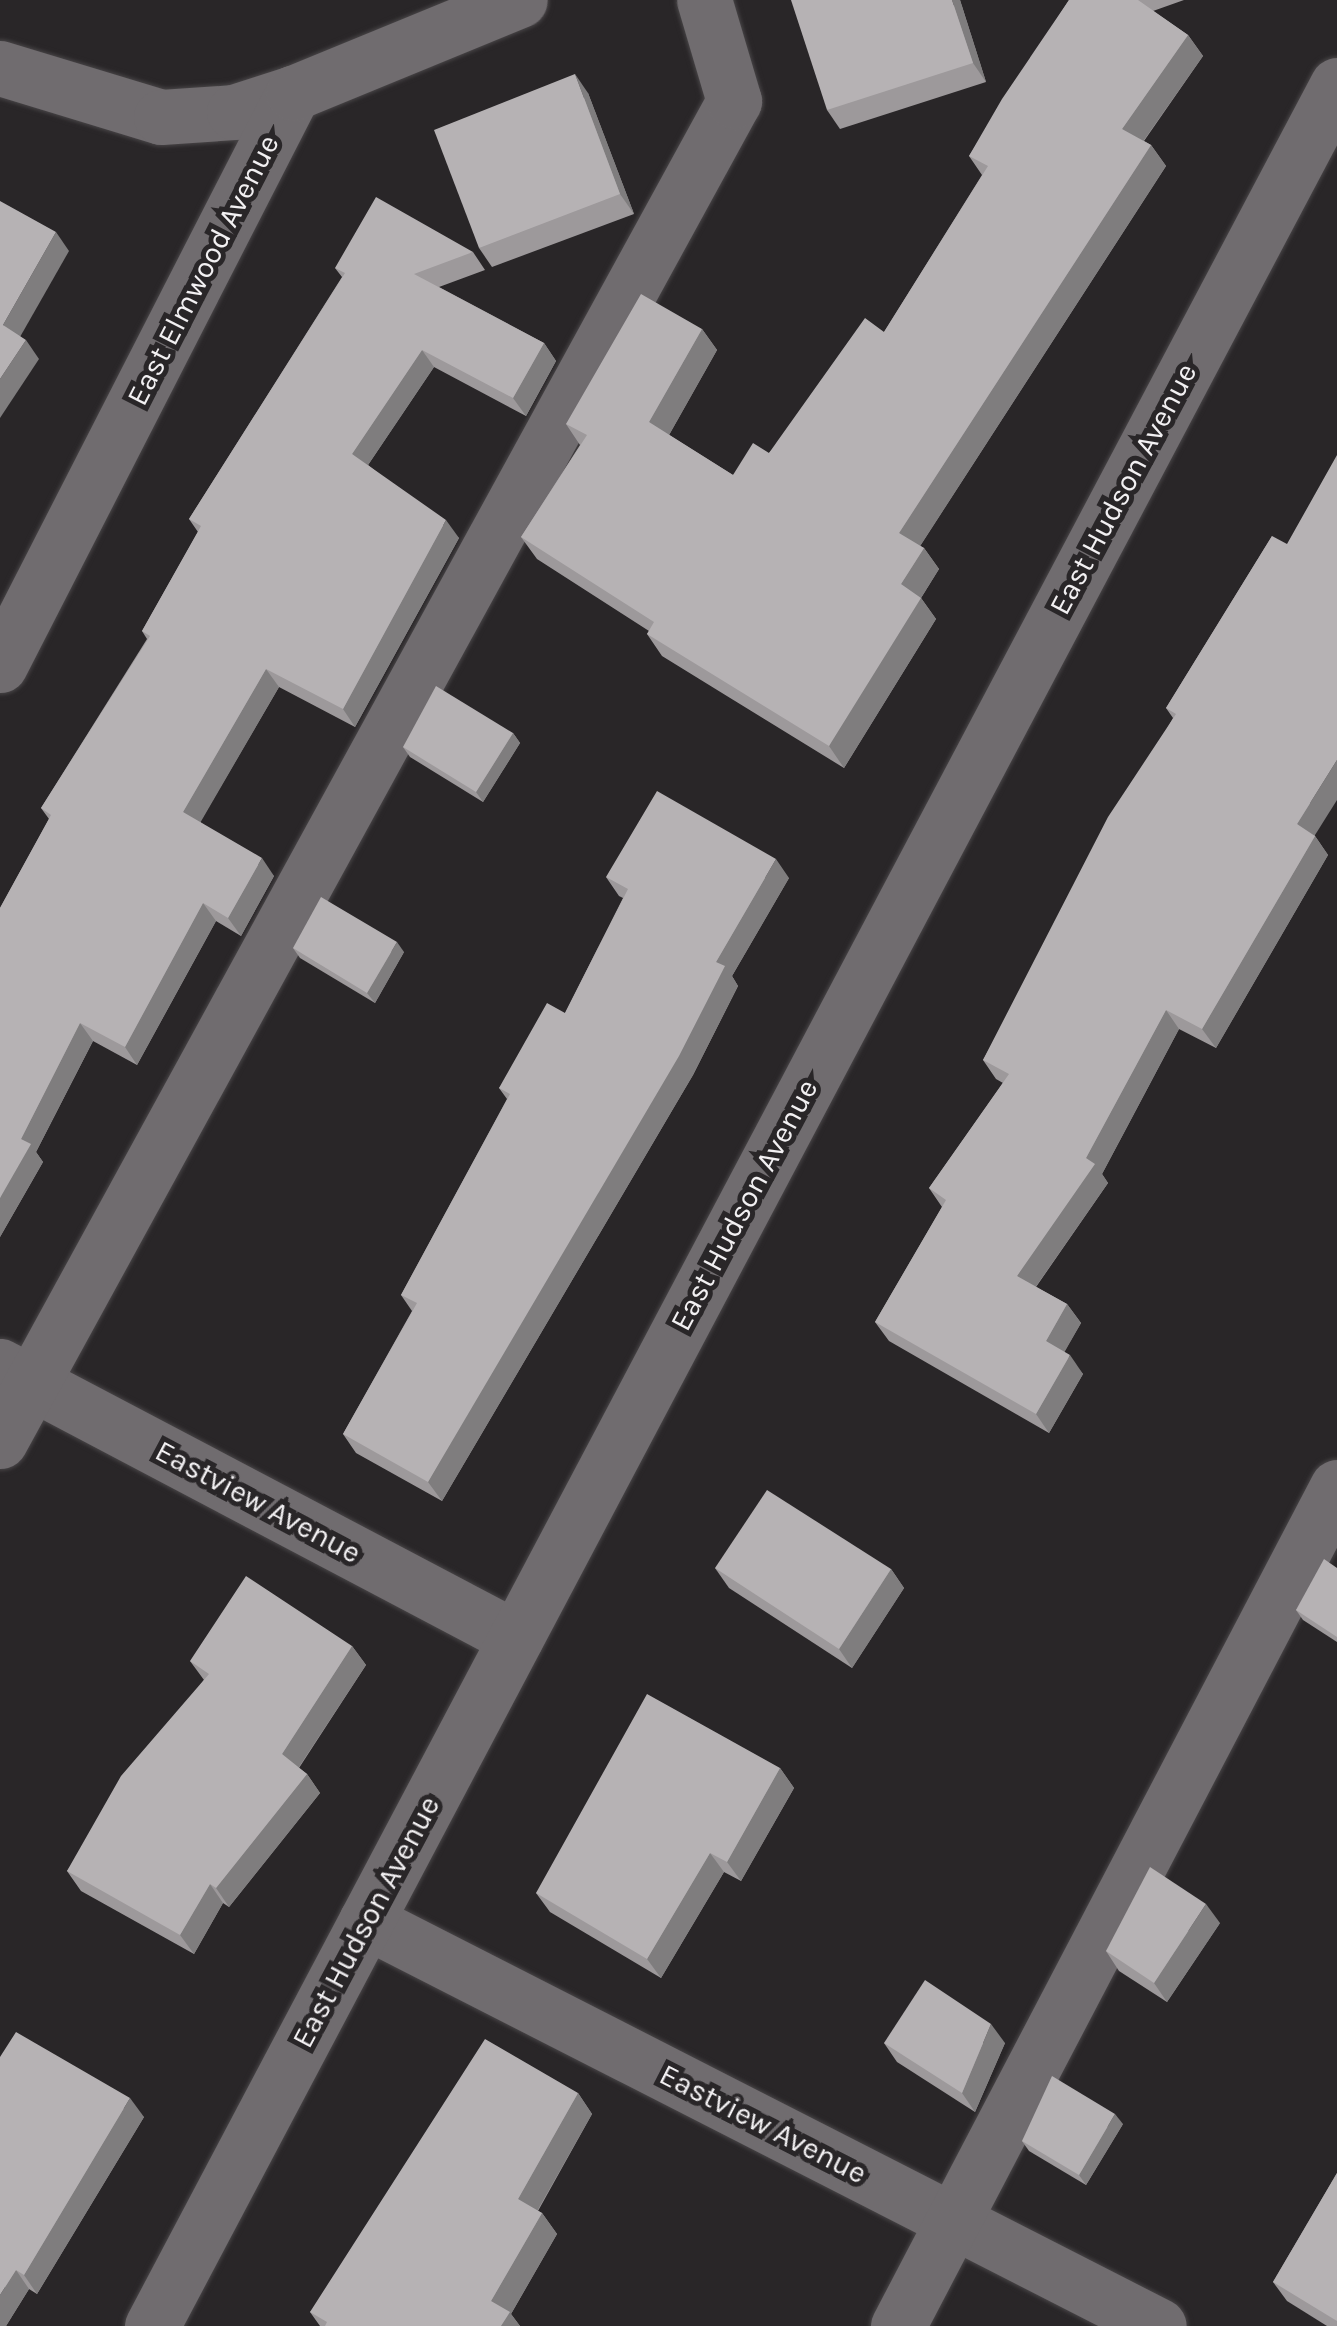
<!DOCTYPE html>
<style>
body{margin:0}
#map{position:relative;width:1337px;height:2326px;overflow:hidden;background:#292628;font-family:Karla,sans-serif}
div>[style]{position:absolute}
[style*='--x']{left:calc(var(--x)*1px);top:calc(var(--y)*1px);width:calc(var(--w)*1px);rotate:calc(var(--a)*1deg)}
.roads{filter:drop-shadow(0 0 2px #484547) drop-shadow(0 0 2px #484547)}
.minor>*{height:55px;margin:-27.5px;padding:0 27.5px;transform-origin:27.5px;border-radius:27.5px;background:#706c6f}
.wall>*{inset:0;background:#9d999b}
.shaded-wall>*{inset:0;background:#7f7d7e}
.building>*{inset:0;background:#b6b2b4}
span{translate:-50% -50%;white-space:nowrap;text-align:center;line-height:1.15;-webkit-text-stroke:10px #292628;paint-order:stroke}
.street-label{font-size:30px;color:#f2f0f2}
</style>
<div id="map">
<div class="roads">
<div class="minor">
<i style="--x:0;--y:68;--w:168;--a:16.9"></i>
<i style="--x:161;--y:117;--w:73;--a:-3.9"></i>
<i style="--x:234;--y:112;--w:62;--a:-17.9"></i>
<i style="--x:0;--y:665;--w:643;--a:-62.88"></i>
<i style="--x:293;--y:93;--w:245;--a:-22.3"></i>
<i style="--x:0;--y:1366;--w:583;--a:27.8"></i>
<i style="--x:0;--y:1441;--w:1528;--a:-61.29"></i>
<i style="--x:734;--y:101;--w:105;--a:-106.5"></i>
<i style="--x:366;--y:1921;--w:890;--a:27.05"></i>
<i style="--x:152;--y:2326;--w:2535;--a:-62.13"></i>
<i style="--x:898;--y:2326;--w:947;--a:-62.38"></i>
</div>
</div>
<div class="wall">
<i style="clip-path:polygon(960px 0,986px 82px,840px 129px,827px 110px)"></i>
<i style="clip-path:polygon(1069px 0,1184px 0,1153px 11px,1188px 35px,1203px 56px,1144px 141px,1151px 145px,1166px 166px,920px 546px,924px 548px,939px 569px,921px 598px,936px 619px,844px 768px,662px 656px,647px 634px,649px 631px,537px 559px,521px 537px,580px 445px,566px 424px,702px 329px,717px 350px,669px 435px,733px 475px,769px 453px,884px 332px,982px 175px,969px 156px)"></i>
<i style="clip-path:polygon(588px 93px,634px 214px,492px 267px,479px 248px)"></i>
<i style="clip-path:polygon(473px 252px,485px 270px,439px 287px,544px 343px,556px 361px,526px 416px,434px 367px,368px 465px,459px 538px,355px 727px,279px 687px,200px 822px,274px 876px,241px 936px,216px 921px,137px 1065px,93px 1041px,36px 1152px,43px 1162px,0 1237px,0 908px,49px 819px,41px 808px,147px 639px,142px 631px,198px 532px,189px 519px,342px 277px,335px 268px)"></i>
<i style="clip-path:polygon(1272px 536px,1315px 836px,1328px 855px,1216px 1048px,1179px 1029px,1102px 1174px,1108px 1183px,1036px 1287px,1067px 1304px,1081px 1323px,1064px 1352px,1083px 1374px,1049px 1433px,889px 1341px,875px 1322px,942px 1207px,929px 1188px,1003px 1083px,996px 1079px,983px 1060px,1173px 718px,1166px 708px)"></i>
<i style="clip-path:polygon(513px 733px,520px 743px,483px 802px,410px 757px,403px 747px)"></i>
<i style="clip-path:polygon(606px 877px,789px 878px,732px 976px,738px 986px,693px 1075px,442px 1501px,356px 1453px,343px 1434px,412px 1311px,401px 1295px,507px 1099px,499px 1088px,565px 1013px,623px 898px,619px 896px)"></i>
<i style="clip-path:polygon(293px 948px,404px 952px,375px 1003px,300px 958px)"></i>
<i style="clip-path:polygon(715px 1568px,891px 1569px,904px 1588px,852px 1668px,729px 1588px)"></i>
<i style="clip-path:polygon(1337px 1568px,1337px 1642px,1303px 1620px,1296px 1610px)"></i>
<i style="clip-path:polygon(352px 1646px,366px 1665px,299px 1768px,307px 1774px,320px 1793px,229px 1907px,223px 1903px,194px 1954px,81px 1891px,67px 1871px,204px 1680px,190px 1661px)"></i>
<i style="clip-path:polygon(780px 1768px,794px 1788px,741px 1881px,724px 1872px,661px 1978px,550px 1912px,536px 1893px)"></i>
<i style="clip-path:polygon(1220px 1923px,1167px 2002px,1119px 1971px,1106px 1951px)"></i>
<i style="clip-path:polygon(884px 2043px,1005px 2043px,975px 2112px,897px 2062px)"></i>
<i style="clip-path:polygon(0 2057px,144px 2117px,37px 2294px,29px 2289px,6px 2326px)"></i>
<i style="clip-path:polygon(578px 2093px,592px 2114px,538px 2211px,542px 2213px,557px 2234px,511px 2314px,520px 2326px,320px 2326px,310px 2312px)"></i>
<i style="clip-path:polygon(1123px 2124px,1086px 2185px,1029px 2151px,1022px 2141px)"></i>
<i style="clip-path:polygon(1337px 2173px,1337px 2326px,1327px 2326px,1287px 2301px,1273px 2282px)"></i>
</div>
<div class="shaded-wall">
<i style="clip-path:polygon(952px 0,960px 0,986px 82px,973px 63px)"></i>
<i style="clip-path:polygon(1188px 35px,1203px 56px,1137px 150px,1122px 129px)"></i>
<i style="clip-path:polygon(575px 74px,588px 93px,634px 214px,620px 194px)"></i>
<i style="clip-path:polygon(1151px 145px,1166px 166px,915px 554px,899px 533px)"></i>
<i style="clip-path:polygon(56px 232px,69px 251px,16px 344px,3px 325px)"></i>
<i style="clip-path:polygon(702px 329px,717px 350px,664px 444px,649px 422px)"></i>
<i style="clip-path:polygon(26px 340px,39px 359px,0 418px,0 379px)"></i>
<i style="clip-path:polygon(544px 343px,556px 361px,526px 416px,513px 398px)"></i>
<i style="clip-path:polygon(422px 350px,434px 367px,364px 471px,352px 454px)"></i>
<i style="clip-path:polygon(446px 520px,459px 538px,355px 727px,343px 709px)"></i>
<i style="clip-path:polygon(924px 548px,939px 569px,921px 598px,936px 619px,844px 768px,829px 746px,901px 584px)"></i>
<i style="clip-path:polygon(266px 669px,279px 687px,196px 830px,183px 812px)"></i>
<i style="clip-path:polygon(513px 733px,520px 743px,483px 802px,476px 792px)"></i>
<i style="clip-path:polygon(1337px 760px,1337px 800px,1310px 843px,1297px 824px)"></i>
<i style="clip-path:polygon(1315px 836px,1328px 855px,1216px 1048px,1202px 1029px)"></i>
<i style="clip-path:polygon(262px 858px,274px 876px,241px 936px,228px 918px)"></i>
<i style="clip-path:polygon(776px 859px,789px 878px,732px 976px,738px 986px,693px 1075px,442px 1501px,428px 1482px,716px 962px)"></i>
<i style="clip-path:polygon(203px 903px,216px 921px,137px 1065px,125px 1047px)"></i>
<i style="clip-path:polygon(397px 942px,404px 952px,375px 1003px,367px 993px)"></i>
<i style="clip-path:polygon(1166px 1010px,1179px 1029px,1102px 1174px,1108px 1183px,1030px 1295px,1017px 1276px,1086px 1158px)"></i>
<i style="clip-path:polygon(80px 1023px,93px 1041px,36px 1152px,43px 1162px,0 1237px,0 1198px,21px 1139px)"></i>
<i style="clip-path:polygon(1067px 1304px,1081px 1323px,1060px 1360px,1046px 1341px)"></i>
<i style="clip-path:polygon(1070px 1355px,1083px 1374px,1049px 1433px,1036px 1414px)"></i>
<i style="clip-path:polygon(891px 1569px,904px 1588px,852px 1668px,839px 1649px)"></i>
<i style="clip-path:polygon(352px 1646px,366px 1665px,295px 1773px,282px 1754px)"></i>
<i style="clip-path:polygon(780px 1768px,794px 1788px,741px 1881px,727px 1862px)"></i>
<i style="clip-path:polygon(307px 1774px,320px 1793px,229px 1907px,216px 1888px)"></i>
<i style="clip-path:polygon(710px 1853px,724px 1872px,661px 1978px,647px 1959px)"></i>
<i style="clip-path:polygon(210px 1884px,223px 1903px,194px 1954px,180px 1935px)"></i>
<i style="clip-path:polygon(1206px 1904px,1220px 1923px,1167px 2002px,1154px 1983px)"></i>
<i style="clip-path:polygon(991px 2024px,1005px 2043px,975px 2112px,962px 2093px)"></i>
<i style="clip-path:polygon(578px 2093px,592px 2114px,532px 2220px,518px 2199px)"></i>
<i style="clip-path:polygon(130px 2098px,144px 2117px,37px 2294px,24px 2275px)"></i>
<i style="clip-path:polygon(1115px 2114px,1123px 2124px,1086px 2185px,1079px 2175px)"></i>
<i style="clip-path:polygon(542px 2213px,557px 2234px,511px 2314px,520px 2326px,501px 2326px,491px 2301px)"></i>
<i style="clip-path:polygon(16px 2270px,29px 2289px,6px 2326px,0 2326px,0 2295px)"></i>
</div>
<div class="building">
<i style="clip-path:polygon(791px 0,952px 0,973px 63px,827px 110px)"></i>
<i style="clip-path:polygon(1069px 0,1138px 0,1188px 35px,1122px 129px,1151px 145px,899px 533px,924px 548px,901px 584px,921px 598px,829px 746px,647px 634px,654px 622px,521px 537px,587px 435px,566px 424px,641px 294px,702px 329px,649px 422px,733px 475px,753px 443px,769px 453px,865px 318px,884px 332px,988px 166px,969px 156px,1002px 99px)"></i>
<i style="clip-path:polygon(575px 74px,620px 194px,479px 248px,434px 130px)"></i>
<i style="clip-path:polygon(376px 197px,473px 252px,414px 274px,544px 343px,513px 398px,422px 350px,352px 454px,446px 520px,343px 709px,266px 669px,183px 812px,262px 858px,228px 918px,203px 903px,125px 1047px,80px 1023px,21px 1139px,31px 1144px,0 1198px,0 908px,51px 815px,41px 808px,150px 636px,142px 631px,201px 526px,189px 519px,345px 273px,335px 268px)"></i>
<i style="clip-path:polygon(0 201px,56px 232px,3px 325px,26px 340px,0 379px)"></i>
<i style="clip-path:polygon(1337px 455px,1337px 760px,1297px 824px,1315px 836px,1202px 1029px,1166px 1010px,1086px 1158px,1095px 1164px,1017px 1276px,1067px 1304px,1046px 1341px,1070px 1355px,1036px 1414px,875px 1322px,946px 1200px,929px 1188px,1009px 1074px,983px 1060px,1108px 817px,1176px 714px,1166px 708px,1272px 536px,1287px 544px)"></i>
<i style="clip-path:polygon(436px 686px,513px 733px,476px 792px,403px 747px)"></i>
<i style="clip-path:polygon(657px 791px,776px 859px,716px 962px,725px 966px,679px 1056px,428px 1482px,343px 1434px,417px 1303px,401px 1295px,510px 1094px,499px 1088px,547px 1003px,565px 1013px,628px 889px,606px 877px)"></i>
<i style="clip-path:polygon(321px 897px,397px 942px,367px 993px,293px 948px)"></i>
<i style="clip-path:polygon(767px 1490px,891px 1569px,839px 1649px,715px 1568px)"></i>
<i style="clip-path:polygon(1324px 1559px,1337px 1568px,1337px 1637px,1296px 1610px)"></i>
<i style="clip-path:polygon(246px 1576px,352px 1646px,282px 1754px,307px 1774px,216px 1888px,210px 1884px,180px 1935px,67px 1871px,121px 1776px,209px 1674px,190px 1661px)"></i>
<i style="clip-path:polygon(647px 1694px,780px 1768px,727px 1862px,710px 1853px,647px 1959px,536px 1893px)"></i>
<i style="clip-path:polygon(1150px 1867px,1206px 1904px,1154px 1983px,1106px 1951px)"></i>
<i style="clip-path:polygon(925px 1980px,991px 2024px,962px 2093px,884px 2043px)"></i>
<i style="clip-path:polygon(16px 2032px,130px 2098px,24px 2275px,16px 2270px,0 2295px,0 2057px)"></i>
<i style="clip-path:polygon(485px 2039px,578px 2093px,518px 2199px,542px 2213px,491px 2301px,510px 2312px,501px 2326px,325px 2326px,327px 2322px,310px 2312px)"></i>
<i style="clip-path:polygon(1052px 2076px,1115px 2114px,1079px 2175px,1022px 2141px)"></i>
<i style="clip-path:polygon(1337px 2173px,1337px 2321px,1273px 2282px)"></i>
</div>
<div class="street-label">
<span style="left:203px;top:270px;rotate:-63deg">East Elmwood Avenue</span>
<span style="left:1123px;top:489px;rotate:-62deg">East Hudson Avenue</span>
<span style="left:744px;top:1205px;rotate:-62deg">East Hudson Avenue</span>
<span style="left:258px;top:1502px;rotate:28deg">Eastview Avenue</span>
<span style="left:366px;top:1922px;rotate:-62deg">East Hudson Avenue</span>
<span style="left:763px;top:2124px;rotate:27deg">Eastview Avenue</span>
</div>
</div>
